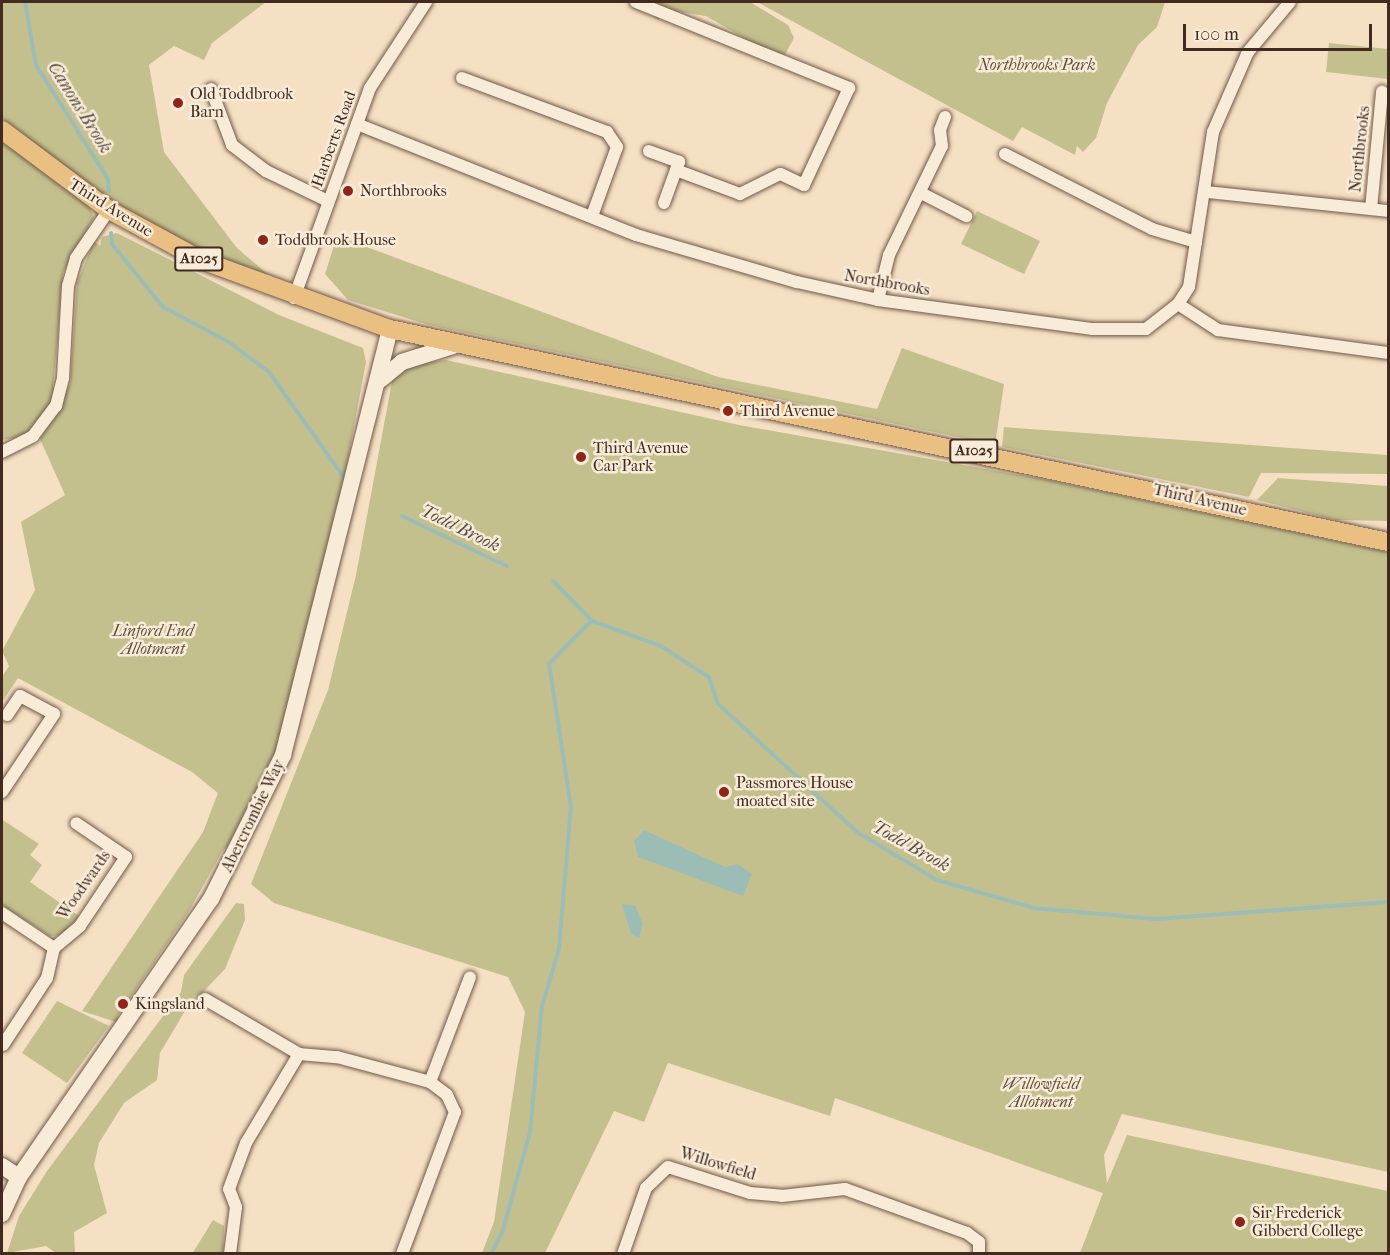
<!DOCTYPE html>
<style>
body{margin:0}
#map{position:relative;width:1390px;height:1255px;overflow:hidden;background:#f5e0c3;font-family:"IM FELL French Canon",serif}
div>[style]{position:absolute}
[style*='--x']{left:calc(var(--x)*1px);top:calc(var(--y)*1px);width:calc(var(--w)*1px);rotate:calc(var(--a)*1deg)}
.green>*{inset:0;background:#c4c08e}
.water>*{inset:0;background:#9cbdb6}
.stream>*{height:4px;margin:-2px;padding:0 2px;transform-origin:2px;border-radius:2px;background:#9cbdb6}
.roads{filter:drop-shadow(0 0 2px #6f5849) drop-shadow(0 0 2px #6f5849)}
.street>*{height:12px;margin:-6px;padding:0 6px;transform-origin:6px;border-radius:6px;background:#f8ebd8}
.secondary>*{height:16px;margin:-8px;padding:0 8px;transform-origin:8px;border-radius:8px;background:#f8ebd8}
.primary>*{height:18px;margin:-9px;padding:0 9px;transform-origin:9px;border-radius:9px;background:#eac082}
.dots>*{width:16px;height:16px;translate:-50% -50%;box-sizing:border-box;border:3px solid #f8ebd8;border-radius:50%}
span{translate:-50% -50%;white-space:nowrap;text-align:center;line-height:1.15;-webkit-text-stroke:5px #f8ebd8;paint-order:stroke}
.shield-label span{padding:2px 4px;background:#f8ebd8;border:2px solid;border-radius:4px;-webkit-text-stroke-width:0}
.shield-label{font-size:15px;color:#422a20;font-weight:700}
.park-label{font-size:16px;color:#62503c;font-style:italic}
.poi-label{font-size:16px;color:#422a20}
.left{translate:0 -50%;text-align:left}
.street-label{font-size:16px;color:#422a20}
.water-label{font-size:18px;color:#584f46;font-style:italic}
.frame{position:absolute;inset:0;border:3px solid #422a20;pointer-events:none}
.scale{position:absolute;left:1183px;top:24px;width:189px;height:27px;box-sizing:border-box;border:3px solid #422a20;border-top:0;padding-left:8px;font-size:18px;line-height:21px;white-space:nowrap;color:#422a20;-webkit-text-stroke:4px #f8ebd8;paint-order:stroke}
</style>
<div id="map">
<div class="green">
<i style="clip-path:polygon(2px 2px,266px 2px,212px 43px,204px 60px,174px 46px,149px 65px,164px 152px,237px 248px,278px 283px,215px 258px,112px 203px,2px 118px)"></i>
<i style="clip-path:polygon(640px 2px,750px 2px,788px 25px,794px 38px,782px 60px,706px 16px,668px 10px,658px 20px)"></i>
<i style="clip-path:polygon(757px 2px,1165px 2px,1157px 27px,1138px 45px,1107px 103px,1096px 138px,1083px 152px,1077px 146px,1075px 155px,1022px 127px,1013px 141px)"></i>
<i style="clip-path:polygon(1329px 43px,1388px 49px,1388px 79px,1326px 72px)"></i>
<i style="clip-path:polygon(2px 140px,89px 206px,94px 217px,63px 272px,52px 401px,24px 437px,2px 440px)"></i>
<i style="clip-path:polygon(977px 211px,1040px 241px,1024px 274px,961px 244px)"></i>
<i style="clip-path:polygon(117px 233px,279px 315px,363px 348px,366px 362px,338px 512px,281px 746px,237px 840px,223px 850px,189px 911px,117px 1017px,122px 1024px,82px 1011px,203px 832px,218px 793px,192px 772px,18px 678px,2px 702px,2px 677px,9px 666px,2px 651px,35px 590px,21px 522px,65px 495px,40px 439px,70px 384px,77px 283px,94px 241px,100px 246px,102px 237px)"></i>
<i style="clip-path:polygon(337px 236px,718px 377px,877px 409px,902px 348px,1004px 384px,995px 445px,429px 325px,348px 300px,325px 274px)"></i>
<i style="clip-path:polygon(446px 360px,739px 425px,1048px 480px,1388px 552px,1388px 1172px,1122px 1114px,1104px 1155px,1107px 1183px,1127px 1135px,1388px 1191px,1388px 1253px,1080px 1253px,1103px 1193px,835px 1098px,830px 1116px,668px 1063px,644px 1122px,614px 1111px,545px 1253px,482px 1253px,494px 1222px,525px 1012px,508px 977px,274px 903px,251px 884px,328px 690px,356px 575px,393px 376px,410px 365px)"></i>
<i style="clip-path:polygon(1004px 427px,1388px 455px,1388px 474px,1261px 473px,1249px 497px,1002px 447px)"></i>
<i style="clip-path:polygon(1278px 478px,1388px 486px,1388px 521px,1336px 520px,1257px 500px)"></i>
<i style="clip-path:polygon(3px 820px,39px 844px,30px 855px,42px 865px,30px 882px,79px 916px,62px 935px,50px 936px,2px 905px)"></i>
<i style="clip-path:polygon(236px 903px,244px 904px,245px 920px,225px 969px,185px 1011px,160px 1053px,157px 1080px,124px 1103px,99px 1143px,94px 1165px,107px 1213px,74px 1232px,75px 1253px,56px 1253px,46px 1246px,7px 1253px,19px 1216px,47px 1171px,181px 992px,184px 975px)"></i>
<i style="clip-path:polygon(57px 1001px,109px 1026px,67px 1083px,22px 1053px)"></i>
<i style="clip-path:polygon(213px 1220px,224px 1226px,223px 1253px,192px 1254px)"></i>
</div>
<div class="water">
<i style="clip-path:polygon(644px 830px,725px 867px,738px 864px,752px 874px,743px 896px,638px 857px,634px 841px)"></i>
<i style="clip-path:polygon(622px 904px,635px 905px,643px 924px,639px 938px,631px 934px)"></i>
</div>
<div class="stream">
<i style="--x:25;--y:2;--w:64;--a:80.1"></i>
<i style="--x:36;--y:65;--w:135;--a:57.7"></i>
<i style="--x:108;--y:179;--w:12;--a:85"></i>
<i style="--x:111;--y:233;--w:11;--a:85"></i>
<i style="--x:112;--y:244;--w:81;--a:51"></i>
<i style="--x:163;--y:307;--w:72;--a:28"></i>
<i style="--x:227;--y:341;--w:52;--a:36.4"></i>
<i style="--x:269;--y:372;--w:128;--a:54.6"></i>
<i style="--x:402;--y:516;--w:116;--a:25.5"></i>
<i style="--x:553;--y:581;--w:56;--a:45.7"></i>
<i style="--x:592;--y:621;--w:73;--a:19.9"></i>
<i style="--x:661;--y:646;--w:57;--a:32.9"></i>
<i style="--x:709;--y:677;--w:28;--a:72"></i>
<i style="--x:718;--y:704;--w:189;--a:42.6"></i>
<i style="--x:857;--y:832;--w:93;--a:31"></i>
<i style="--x:937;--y:880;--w:101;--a:16.1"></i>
<i style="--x:1034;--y:908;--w:122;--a:5.2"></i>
<i style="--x:1156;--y:919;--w:233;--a:-4.2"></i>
<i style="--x:491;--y:1254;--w:27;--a:-63"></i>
<i style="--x:503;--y:1230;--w:102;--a:-74.6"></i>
<i style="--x:530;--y:1132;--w:127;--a:-84.6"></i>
<i style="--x:542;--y:1006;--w:59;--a:-73.4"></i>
<i style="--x:559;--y:949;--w:143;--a:-85.2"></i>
<i style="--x:571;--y:807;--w:145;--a:-98.7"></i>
<i style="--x:549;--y:664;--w:60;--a:-45.7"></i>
</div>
<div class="roads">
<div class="street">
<i style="--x:636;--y:2;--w:230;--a:22"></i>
<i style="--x:849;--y:88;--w:107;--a:114.9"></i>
<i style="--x:804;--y:185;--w:26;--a:-155"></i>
<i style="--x:780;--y:174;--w:45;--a:153.4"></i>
<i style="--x:740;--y:194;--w:68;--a:-159.4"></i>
<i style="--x:676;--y:170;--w:9;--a:-69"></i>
<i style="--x:679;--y:162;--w:32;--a:-160"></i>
<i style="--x:462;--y:78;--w:155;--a:20.4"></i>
<i style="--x:607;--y:132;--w:18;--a:56"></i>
<i style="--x:617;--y:147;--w:73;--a:109.9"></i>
<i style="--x:211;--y:89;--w:60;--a:69.4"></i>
<i style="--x:232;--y:145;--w:43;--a:37.4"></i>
<i style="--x:266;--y:171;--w:69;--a:25.8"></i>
<i style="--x:357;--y:124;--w:300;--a:21.7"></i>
<i style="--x:636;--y:235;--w:168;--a:16.3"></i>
<i style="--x:797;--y:282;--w:83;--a:12.5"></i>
<i style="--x:878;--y:300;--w:217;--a:7.7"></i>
<i style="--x:1093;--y:329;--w:53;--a:0"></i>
<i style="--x:1146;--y:329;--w:41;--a:-38"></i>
<i style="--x:1178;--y:304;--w:20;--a:-57"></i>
<i style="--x:1189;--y:287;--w:157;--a:-81.2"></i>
<i style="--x:1213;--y:132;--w:87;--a:-66.4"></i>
<i style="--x:1248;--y:52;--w:65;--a:-50"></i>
<i style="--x:1005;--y:154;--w:165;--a:27"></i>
<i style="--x:1152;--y:229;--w:46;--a:16.5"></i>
<i style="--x:1207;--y:192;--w:182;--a:6"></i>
<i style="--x:921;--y:193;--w:51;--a:27.1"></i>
<i style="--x:664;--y:203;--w:35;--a:-70"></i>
<i style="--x:1371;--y:209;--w:118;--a:-84.6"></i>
<i style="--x:294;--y:298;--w:223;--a:-70.1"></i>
<i style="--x:370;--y:88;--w:103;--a:-56.9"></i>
<i style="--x:878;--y:300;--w:46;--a:-76.3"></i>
<i style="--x:889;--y:255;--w:121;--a:-64.1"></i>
<i style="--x:942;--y:146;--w:16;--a:-97"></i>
<i style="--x:940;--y:130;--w:14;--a:-69"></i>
<i style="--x:1178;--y:304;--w:48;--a:33"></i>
<i style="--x:1218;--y:330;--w:172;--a:7.7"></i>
<i style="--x:2;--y:452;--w:35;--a:-27"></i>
<i style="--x:33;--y:436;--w:38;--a:-53"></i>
<i style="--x:56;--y:406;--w:29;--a:-76"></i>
<i style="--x:63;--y:378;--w:92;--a:-86.9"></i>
<i style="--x:68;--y:286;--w:29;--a:-74"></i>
<i style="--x:76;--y:258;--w:58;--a:-55.5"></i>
<i style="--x:2;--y:792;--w:94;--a:-56.3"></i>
<i style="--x:54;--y:714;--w:38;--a:-152"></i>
<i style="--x:20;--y:696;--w:23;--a:124"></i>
<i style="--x:2;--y:913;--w:63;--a:33.9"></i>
<i style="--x:54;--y:948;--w:31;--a:103"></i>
<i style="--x:47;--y:978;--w:80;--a:123.3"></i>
<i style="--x:54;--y:948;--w:34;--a:-40"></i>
<i style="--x:80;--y:926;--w:83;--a:-56.3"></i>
<i style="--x:126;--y:857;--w:60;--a:-145.8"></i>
<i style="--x:205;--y:999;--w:109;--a:30.3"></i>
<i style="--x:430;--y:1082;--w:112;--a:-69.1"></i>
<i style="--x:230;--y:1254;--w:47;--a:-82.7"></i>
<i style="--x:236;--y:1207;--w:19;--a:-111"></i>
<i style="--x:229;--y:1189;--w:49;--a:-69.7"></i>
<i style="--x:246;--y:1143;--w:104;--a:-59.2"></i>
<i style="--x:299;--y:1054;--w:38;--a:5"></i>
<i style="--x:337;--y:1057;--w:96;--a:15"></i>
<i style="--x:430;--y:1082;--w:21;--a:37"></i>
<i style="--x:447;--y:1095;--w:19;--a:65"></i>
<i style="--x:455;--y:1112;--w:152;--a:110.5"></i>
<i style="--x:623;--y:1254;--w:70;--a:-70.8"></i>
<i style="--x:646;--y:1188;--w:30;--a:-44"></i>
<i style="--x:668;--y:1167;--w:86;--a:17.6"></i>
<i style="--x:750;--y:1193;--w:32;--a:5"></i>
<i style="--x:782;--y:1196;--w:63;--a:-6.3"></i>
<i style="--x:845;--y:1189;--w:130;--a:19.8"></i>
<i style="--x:967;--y:1233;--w:15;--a:37"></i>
<i style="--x:979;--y:1242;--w:12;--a:90"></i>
</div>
<div class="secondary">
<i style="--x:380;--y:380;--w:28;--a:-39"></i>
<i style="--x:402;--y:362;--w:53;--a:-17.4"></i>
<i style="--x:2;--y:1166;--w:20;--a:33"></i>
<i style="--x:2;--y:1214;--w:41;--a:-65.3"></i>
<i style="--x:19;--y:1177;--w:338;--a:-55.4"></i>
<i style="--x:211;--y:899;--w:161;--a:-63.4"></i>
<i style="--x:283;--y:755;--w:439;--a:-75.9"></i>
</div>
<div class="primary">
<i style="--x:2;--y:130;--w:134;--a:36.8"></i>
<i style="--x:109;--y:210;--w:105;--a:28.5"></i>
<i style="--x:201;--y:260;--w:201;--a:20.1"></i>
<i style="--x:390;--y:329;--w:1020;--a:12.05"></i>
</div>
</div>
<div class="dots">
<i style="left:178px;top:103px;background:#8f2418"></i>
<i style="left:348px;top:191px;background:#8f2418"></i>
<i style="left:263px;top:240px;background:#8f2418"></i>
<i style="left:728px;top:411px;background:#8f2418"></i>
<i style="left:581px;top:457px;background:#8f2418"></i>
<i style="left:724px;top:792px;background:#8f2418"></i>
<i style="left:123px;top:1004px;background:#8f2418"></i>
<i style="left:1240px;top:1222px;background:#8f2418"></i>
</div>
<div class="shield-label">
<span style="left:199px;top:259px">A1025</span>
<span style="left:974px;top:451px">A1025</span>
</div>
<div class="park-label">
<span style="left:1037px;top:65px">Northbrooks Park</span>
<span style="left:153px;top:640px">Linford End<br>Allotment</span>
<span style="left:1041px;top:1093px">Willowfield<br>Allotment</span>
</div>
<div class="poi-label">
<span class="left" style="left:190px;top:103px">Old Toddbrook<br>Barn</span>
<span class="left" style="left:360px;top:191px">Northbrooks</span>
<span class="left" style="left:275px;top:240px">Toddbrook House</span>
<span class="left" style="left:740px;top:411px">Third Avenue</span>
<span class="left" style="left:593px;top:457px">Third Avenue<br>Car Park</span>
<span class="left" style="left:736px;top:792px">Passmores House<br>moated site</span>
<span class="left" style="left:135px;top:1004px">Kingsland</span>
<span class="left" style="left:1252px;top:1222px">Sir Frederick<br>Gibberd College</span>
</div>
<div class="street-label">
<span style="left:334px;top:139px;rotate:-70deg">Harberts Road</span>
<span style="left:1360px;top:149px;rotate:-84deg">Northbrooks</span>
<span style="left:111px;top:208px;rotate:32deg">Third Avenue</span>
<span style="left:887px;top:283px;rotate:10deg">Northbrooks</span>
<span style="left:1200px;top:500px;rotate:13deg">Third Avenue</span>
<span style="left:253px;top:816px;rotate:-64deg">Abercrombie Way</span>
<span style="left:84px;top:885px;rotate:-55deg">Woodwards</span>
<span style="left:718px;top:1164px;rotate:17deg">Willowfield</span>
</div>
<div class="water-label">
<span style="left:79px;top:108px;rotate:58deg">Canons Brook</span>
<span style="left:460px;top:529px;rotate:26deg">Todd Brook</span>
<span style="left:911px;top:847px;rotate:29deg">Todd Brook</span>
</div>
<div class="frame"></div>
<div class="scale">100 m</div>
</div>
